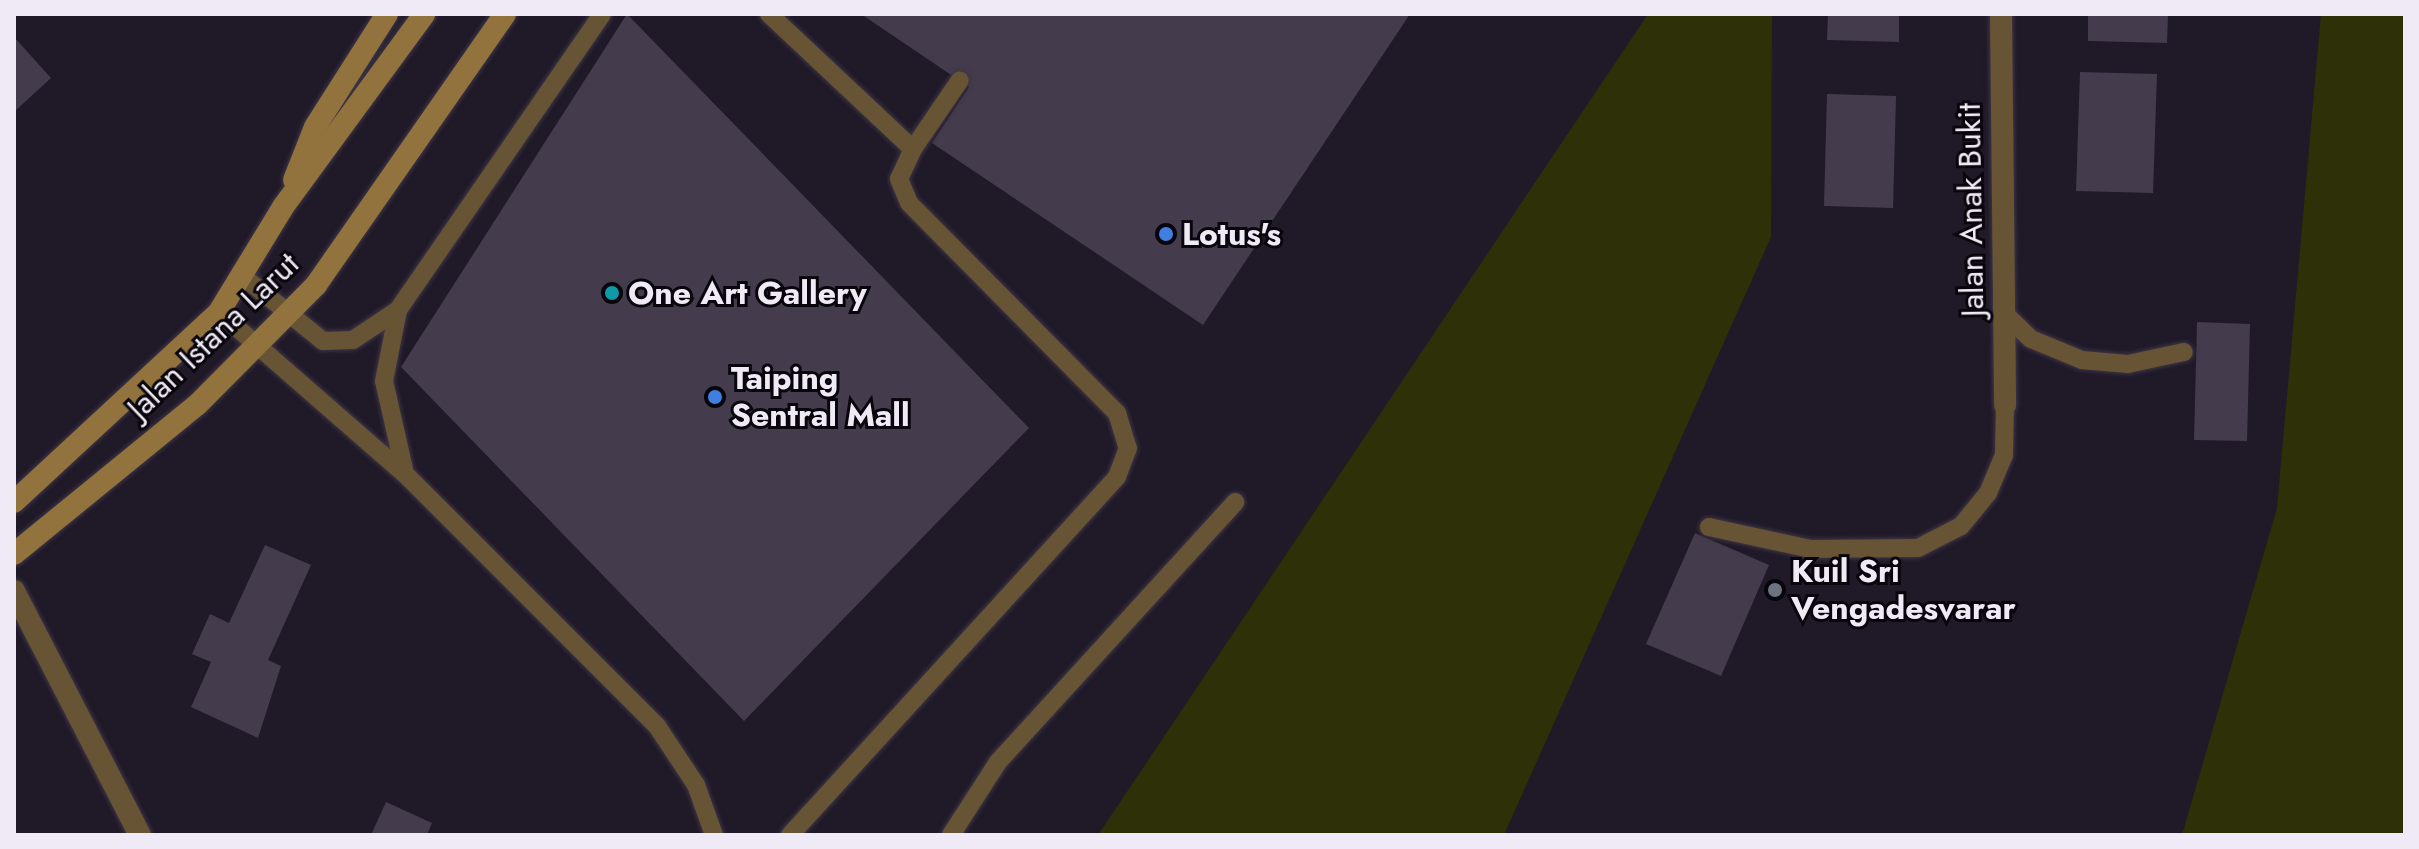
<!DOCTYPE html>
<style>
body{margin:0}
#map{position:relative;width:2419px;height:849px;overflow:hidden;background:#201928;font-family:Jost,sans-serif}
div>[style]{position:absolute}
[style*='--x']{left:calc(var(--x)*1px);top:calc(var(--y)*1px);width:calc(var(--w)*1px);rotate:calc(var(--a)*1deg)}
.green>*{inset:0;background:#2e3007}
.building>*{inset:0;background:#443b4c}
.roads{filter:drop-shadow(0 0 2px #3d3645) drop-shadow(0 0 2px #3d3645)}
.service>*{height:18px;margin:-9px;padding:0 9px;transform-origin:9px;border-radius:9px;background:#675434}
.minor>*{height:22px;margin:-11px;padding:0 11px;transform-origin:11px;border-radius:11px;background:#675434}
.secondary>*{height:22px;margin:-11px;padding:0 11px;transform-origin:11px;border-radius:11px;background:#92723d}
.dots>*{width:22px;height:22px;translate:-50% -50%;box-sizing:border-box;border:4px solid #08060c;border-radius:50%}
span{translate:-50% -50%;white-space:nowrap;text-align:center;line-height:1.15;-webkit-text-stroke:6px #08060c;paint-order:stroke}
.street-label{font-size:32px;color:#efeaf5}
.poi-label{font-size:32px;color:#efeaf5;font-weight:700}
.left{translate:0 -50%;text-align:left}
.frame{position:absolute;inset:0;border:16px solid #efeaf5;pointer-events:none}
</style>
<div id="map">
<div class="green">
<i style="clip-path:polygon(1648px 14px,1772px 14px,1771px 237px,1504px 835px,1098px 835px)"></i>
<i style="clip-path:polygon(2321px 14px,2405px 14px,2405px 835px,2182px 835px,2277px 508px)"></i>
</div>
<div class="building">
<i style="clip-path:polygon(627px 14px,1029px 428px,744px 721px,401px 367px)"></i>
<i style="clip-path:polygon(861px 14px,1410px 14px,1203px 325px,932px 143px,969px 87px)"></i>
<i style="clip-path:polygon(1828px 14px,1899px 14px,1899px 42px,1827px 40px)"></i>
<i style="clip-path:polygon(2088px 14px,2168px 14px,2167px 43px,2088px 41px)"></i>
<i style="clip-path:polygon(14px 37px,51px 78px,14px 112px)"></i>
<i style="clip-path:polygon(2080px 72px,2157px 74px,2153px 193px,2076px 191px)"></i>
<i style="clip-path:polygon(1827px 94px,1896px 96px,1893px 208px,1824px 206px)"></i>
<i style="clip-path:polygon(2197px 322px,2250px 324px,2247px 441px,2194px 440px)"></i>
<i style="clip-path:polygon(1695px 533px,1769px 565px,1721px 676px,1646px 644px)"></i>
<i style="clip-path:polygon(265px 545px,311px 565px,268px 660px,281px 666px,258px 738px,191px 707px,211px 662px,192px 654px,210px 614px,229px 623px)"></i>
<i style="clip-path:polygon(386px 802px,432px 823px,427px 835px,371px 835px)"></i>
</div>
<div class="roads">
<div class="service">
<i style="--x:769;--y:14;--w:197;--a:43.2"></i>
<i style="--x:913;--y:149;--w:33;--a:115"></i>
<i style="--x:899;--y:179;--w:26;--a:67"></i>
<i style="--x:909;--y:203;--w:296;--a:45.3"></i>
<i style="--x:1117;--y:413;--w:37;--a:73"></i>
<i style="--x:1128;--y:448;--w:31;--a:111"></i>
<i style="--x:1117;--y:477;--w:485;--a:132.4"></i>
<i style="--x:913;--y:149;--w:83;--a:-55.7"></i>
<i style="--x:240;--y:274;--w:107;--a:38.9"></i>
<i style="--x:323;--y:341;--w:30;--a:-2"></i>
<i style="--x:353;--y:340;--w:54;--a:-33.7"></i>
<i style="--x:219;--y:312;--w:252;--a:41.1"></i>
<i style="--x:409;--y:478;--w:351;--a:45"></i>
<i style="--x:657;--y:726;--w:71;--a:56.5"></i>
<i style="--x:696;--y:785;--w:53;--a:70.2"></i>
<i style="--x:2004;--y:313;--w:37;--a:44"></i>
<i style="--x:2031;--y:339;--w:55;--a:22.4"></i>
<i style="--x:2082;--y:360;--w:46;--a:5"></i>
<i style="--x:2128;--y:364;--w:57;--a:-12.1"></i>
<i style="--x:404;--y:469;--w:90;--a:-102.8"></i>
<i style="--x:384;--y:381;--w:72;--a:-78.8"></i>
<i style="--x:398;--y:310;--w:359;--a:-55.4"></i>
<i style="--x:1709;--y:527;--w:104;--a:12.2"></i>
<i style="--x:1811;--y:549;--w:107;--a:-0.5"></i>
<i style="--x:1918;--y:548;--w:48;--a:-27.1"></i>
<i style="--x:1961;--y:526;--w:43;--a:-50.7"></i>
<i style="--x:1988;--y:493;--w:41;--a:-67.2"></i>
<i style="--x:2004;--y:455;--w:50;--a:-88.9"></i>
<i style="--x:951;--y:835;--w:87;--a:-57.2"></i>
<i style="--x:998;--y:762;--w:352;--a:-47.6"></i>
</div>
<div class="minor">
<i style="--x:2001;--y:14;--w:391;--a:89.4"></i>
<i style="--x:14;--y:591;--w:275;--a:62.7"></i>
</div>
<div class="secondary">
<i style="--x:294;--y:180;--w:57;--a:-68.4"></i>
<i style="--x:315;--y:127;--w:134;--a:-57.5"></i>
<i style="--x:14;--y:502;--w:280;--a:-42.8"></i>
<i style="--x:219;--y:312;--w:123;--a:-58.6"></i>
<i style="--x:283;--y:207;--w:239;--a:-53.8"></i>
<i style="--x:14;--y:554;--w:237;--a:-39.2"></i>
<i style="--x:198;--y:404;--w:168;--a:-45.2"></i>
<i style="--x:316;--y:285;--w:330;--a:-55.1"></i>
</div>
</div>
<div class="dots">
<i style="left:1166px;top:234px;background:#3f7fe0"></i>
<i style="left:612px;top:293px;background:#0f9aa8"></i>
<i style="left:715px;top:397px;background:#3f7fe0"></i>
<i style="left:1775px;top:590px;background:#6b7280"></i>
</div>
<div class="street-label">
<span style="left:1971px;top:210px;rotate:-91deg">Jalan Anak Bukit</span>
<span style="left:213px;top:336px;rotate:-44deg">Jalan Istana Larut</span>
</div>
<div class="poi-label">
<span class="left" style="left:1182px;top:234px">Lotus's</span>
<span class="left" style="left:628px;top:293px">One Art Gallery</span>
<span class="left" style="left:731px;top:397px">Taiping<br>Sentral Mall</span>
<span class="left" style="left:1791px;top:590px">Kuil Sri<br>Vengadesvarar</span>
</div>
<div class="frame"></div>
</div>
